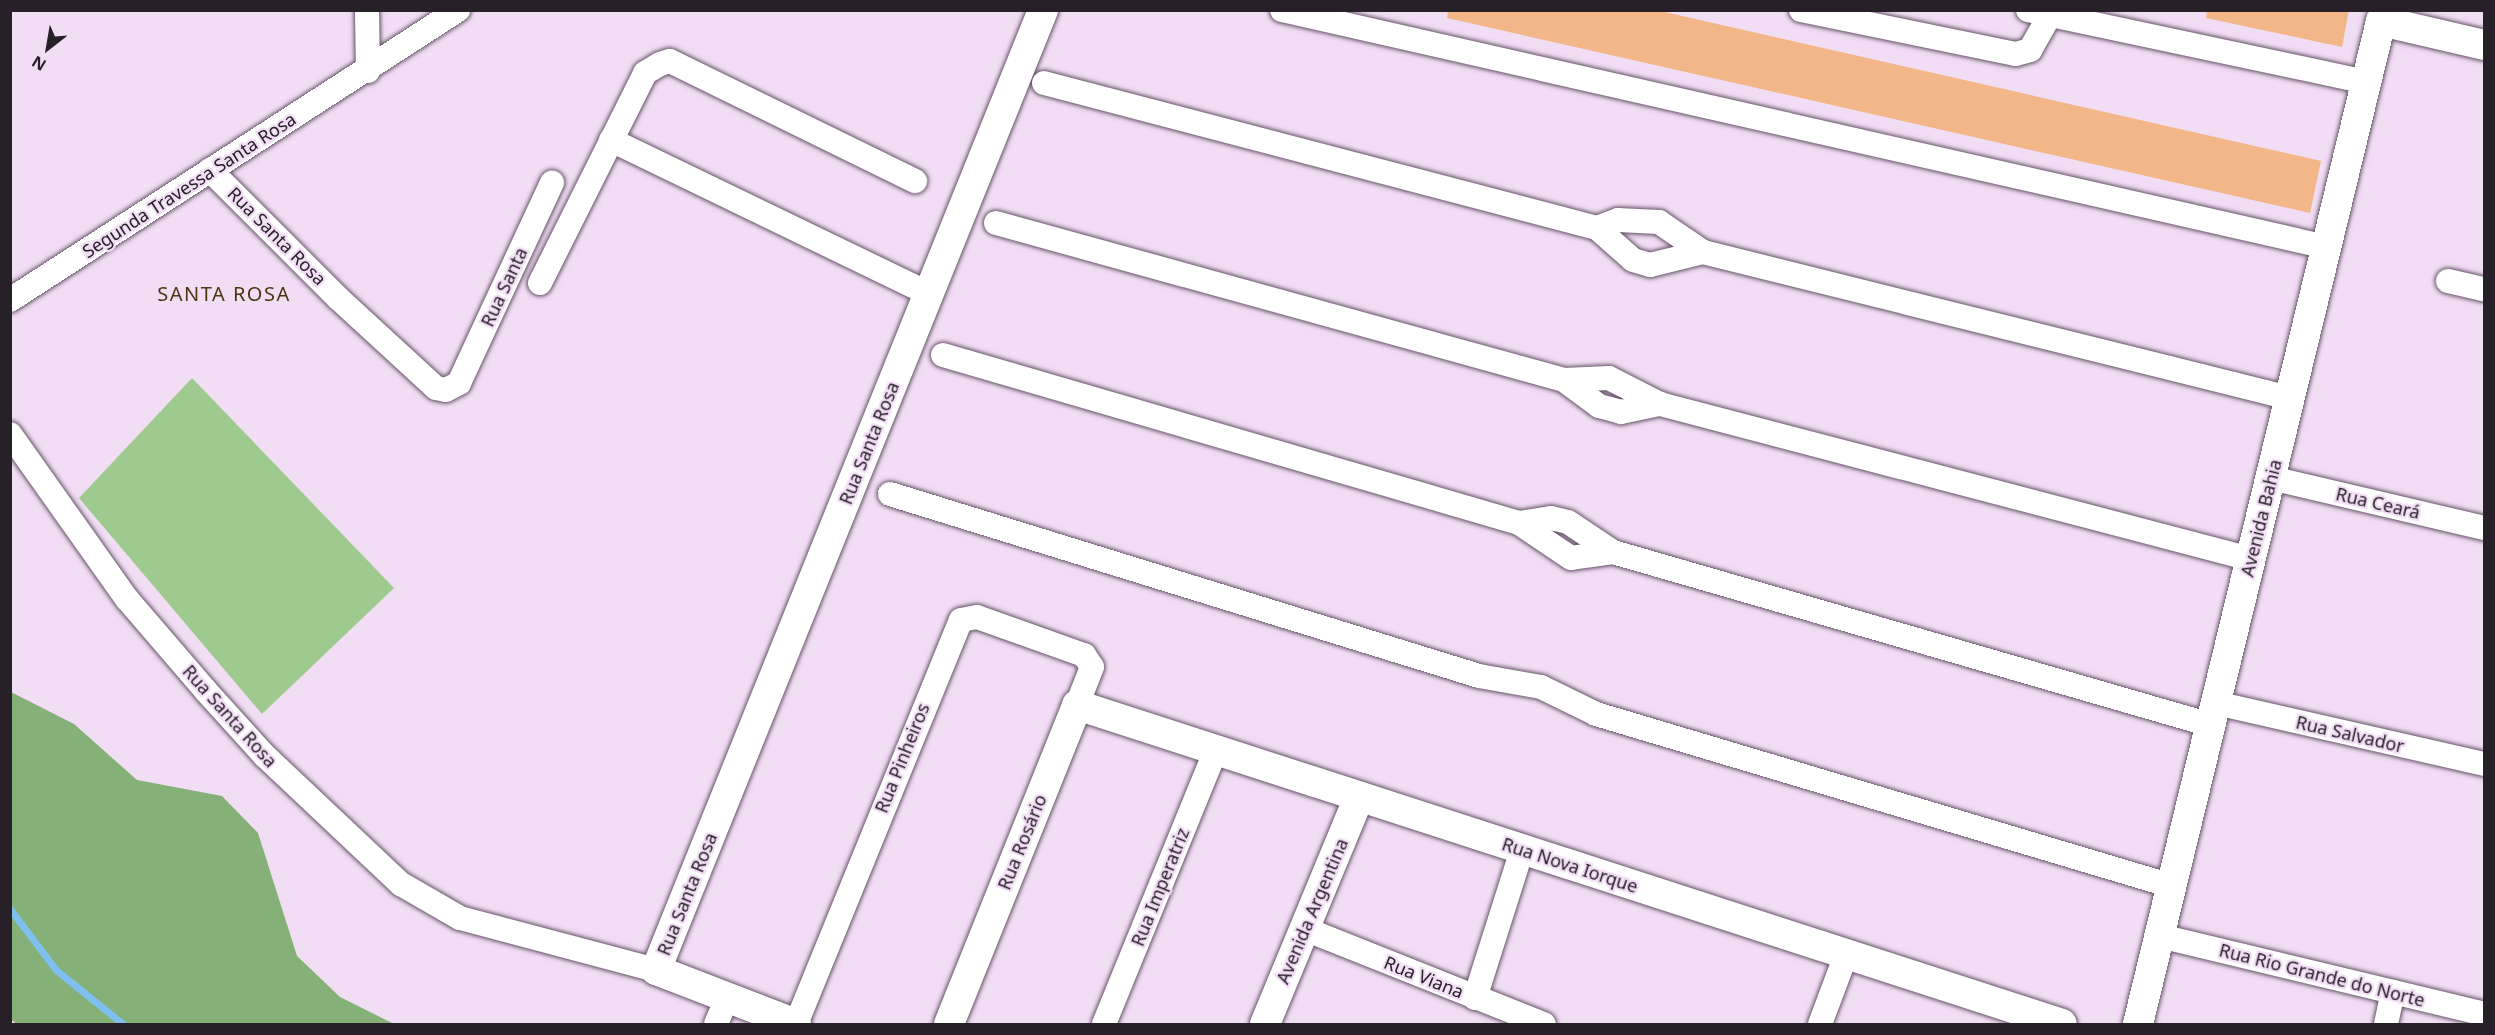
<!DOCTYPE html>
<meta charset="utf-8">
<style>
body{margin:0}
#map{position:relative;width:2495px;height:1035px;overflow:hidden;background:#f1ddf4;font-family:"Noto Sans",sans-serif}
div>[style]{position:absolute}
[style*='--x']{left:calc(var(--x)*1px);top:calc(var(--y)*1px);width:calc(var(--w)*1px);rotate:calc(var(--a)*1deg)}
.green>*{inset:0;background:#9eca8f}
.forest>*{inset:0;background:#85b077}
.stream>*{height:7px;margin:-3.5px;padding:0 3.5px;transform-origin:3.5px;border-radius:3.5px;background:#7fc0ee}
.building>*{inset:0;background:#f3b688}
.roads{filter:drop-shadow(0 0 2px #665468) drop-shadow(0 0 2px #665468)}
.minor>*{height:24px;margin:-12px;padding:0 12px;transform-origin:12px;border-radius:12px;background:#fff}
.tertiary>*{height:30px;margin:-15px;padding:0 15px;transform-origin:15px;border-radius:15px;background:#fff}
span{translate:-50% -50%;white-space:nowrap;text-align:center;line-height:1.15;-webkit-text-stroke:4.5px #f1ddf4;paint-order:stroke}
.street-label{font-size:18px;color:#282029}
.neighbourhood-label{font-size:20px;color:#4e3413;letter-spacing:1.5px}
.frame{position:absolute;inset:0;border:12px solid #282029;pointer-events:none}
.north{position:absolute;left:18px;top:18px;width:60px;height:60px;-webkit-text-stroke:4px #f1ddf4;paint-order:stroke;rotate:211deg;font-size:16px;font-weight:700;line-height:24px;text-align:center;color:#282029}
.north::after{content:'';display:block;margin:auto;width:21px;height:27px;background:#282029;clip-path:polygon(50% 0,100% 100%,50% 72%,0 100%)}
</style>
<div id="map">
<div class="green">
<i style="clip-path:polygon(192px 378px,394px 588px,262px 714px,79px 498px)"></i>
</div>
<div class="forest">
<i style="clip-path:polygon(11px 692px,74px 724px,137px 780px,222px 796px,258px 833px,297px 956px,340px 997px,394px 1024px,17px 1024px,10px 1019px)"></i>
</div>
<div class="stream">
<i style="--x:10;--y:909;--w:76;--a:53"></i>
<i style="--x:56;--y:970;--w:86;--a:38.9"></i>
</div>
<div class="building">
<i style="clip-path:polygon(1448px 10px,1656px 10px,2321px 161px,2310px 213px,1447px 18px)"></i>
<i style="clip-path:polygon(2207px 10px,2349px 10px,2342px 47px,2206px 18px)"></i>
</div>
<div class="roads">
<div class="minor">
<i style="--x:367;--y:10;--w:61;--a:89.1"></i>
<i style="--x:1282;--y:10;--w:1072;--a:12.78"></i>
<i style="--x:1801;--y:10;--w:219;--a:11.6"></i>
<i style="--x:2016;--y:54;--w:15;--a:-16"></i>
<i style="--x:2030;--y:50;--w:40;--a:-60.3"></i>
<i style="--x:2028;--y:10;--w:347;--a:12"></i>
<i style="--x:1044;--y:83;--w:572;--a:14.69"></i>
<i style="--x:1597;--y:228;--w:48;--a:41.6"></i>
<i style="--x:1633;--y:260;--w:18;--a:16"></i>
<i style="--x:1650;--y:265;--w:55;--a:-13.8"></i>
<i style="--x:611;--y:140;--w:353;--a:25.8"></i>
<i style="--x:210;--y:170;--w:181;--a:45"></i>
<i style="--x:338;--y:298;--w:133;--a:42.6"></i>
<i style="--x:436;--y:388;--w:10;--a:11"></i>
<i style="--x:446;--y:390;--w:15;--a:-28"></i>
<i style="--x:459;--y:383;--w:221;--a:-65.1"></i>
<i style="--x:996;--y:223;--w:589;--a:15.45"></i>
<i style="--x:1564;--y:380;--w:45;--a:-2.5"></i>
<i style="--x:1609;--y:378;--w:57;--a:27"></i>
<i style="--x:1660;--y:404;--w:611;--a:14.7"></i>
<i style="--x:1597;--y:228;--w:22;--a:-21"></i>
<i style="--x:1618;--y:220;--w:41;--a:2.8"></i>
<i style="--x:1659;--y:222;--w:53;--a:34.3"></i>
<i style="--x:1703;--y:252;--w:605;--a:13.97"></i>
<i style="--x:2448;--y:281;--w:37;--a:13"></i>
<i style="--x:540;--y:283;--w:235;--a:-63.4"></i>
<i style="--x:645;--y:73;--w:17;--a:-31"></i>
<i style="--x:660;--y:64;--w:10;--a:-17"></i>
<i style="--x:670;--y:61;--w:273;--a:26.1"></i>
<i style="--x:10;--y:300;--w:534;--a:-32.92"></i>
<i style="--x:943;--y:355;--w:600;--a:16.26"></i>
<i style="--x:1564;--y:380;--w:44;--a:36.6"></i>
<i style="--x:1599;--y:406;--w:23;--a:15"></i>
<i style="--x:1621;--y:412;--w:40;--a:-12"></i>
<i style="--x:10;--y:434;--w:202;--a:54.7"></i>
<i style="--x:127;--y:599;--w:121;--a:49.3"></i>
<i style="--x:206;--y:691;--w:88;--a:47.8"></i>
<i style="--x:265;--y:756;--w:187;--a:43.3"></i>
<i style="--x:401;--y:884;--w:68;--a:30"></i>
<i style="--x:460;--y:918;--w:203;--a:14.9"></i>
<i style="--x:2271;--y:478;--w:219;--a:13.2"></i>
<i style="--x:890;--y:494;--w:616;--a:17.17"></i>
<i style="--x:1479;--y:676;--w:63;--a:10.1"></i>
<i style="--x:1541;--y:687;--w:61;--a:26.1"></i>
<i style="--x:1596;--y:714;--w:601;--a:16.63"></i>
<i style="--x:1613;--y:552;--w:42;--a:171.9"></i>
<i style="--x:1571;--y:558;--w:63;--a:-146.1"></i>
<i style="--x:1519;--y:523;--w:32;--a:-9"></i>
<i style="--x:1551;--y:518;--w:17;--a:13"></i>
<i style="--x:1568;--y:522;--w:54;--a:33.7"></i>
<i style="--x:1613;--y:552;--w:623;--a:16.14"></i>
<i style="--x:2216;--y:703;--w:275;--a:12.8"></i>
<i style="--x:1305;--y:929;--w:257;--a:21.7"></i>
<i style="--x:2160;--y:936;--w:333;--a:13.5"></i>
<i style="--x:1475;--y:998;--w:155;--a:-72.4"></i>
<i style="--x:716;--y:1024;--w:28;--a:-67"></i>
<i style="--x:796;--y:1024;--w:436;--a:-67.8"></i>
<i style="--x:961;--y:620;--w:16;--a:-11"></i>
<i style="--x:977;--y:617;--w:114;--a:19.6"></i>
<i style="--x:1084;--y:655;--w:14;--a:56"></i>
<i style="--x:1092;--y:667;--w:41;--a:111.5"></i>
<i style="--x:1104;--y:1024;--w:296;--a:-67.8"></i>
<i style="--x:1820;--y:1024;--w:74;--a:-69.4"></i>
<i style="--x:2386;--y:1024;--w:33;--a:-78"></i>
</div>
<div class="tertiary">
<i style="--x:796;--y:1024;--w:150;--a:-158.9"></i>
<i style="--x:656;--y:970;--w:1035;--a:-68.04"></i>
<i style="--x:949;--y:1024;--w:344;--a:-68.1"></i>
<i style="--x:1077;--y:705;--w:1035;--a:17.94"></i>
<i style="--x:1265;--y:1024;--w:246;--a:-67.5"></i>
<i style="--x:2138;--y:1024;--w:1032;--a:-76.38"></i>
<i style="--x:2381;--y:21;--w:106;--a:13.1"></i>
</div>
</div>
<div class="street-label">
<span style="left:189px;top:185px;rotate:-33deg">Segunda Travessa Santa Rosa</span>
<span style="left:277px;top:236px;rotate:45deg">Rua Santa Rosa</span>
<span style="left:504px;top:287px;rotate:-65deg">Rua Santa</span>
<span style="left:869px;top:443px;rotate:-68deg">Rua Santa Rosa</span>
<span style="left:2378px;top:503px;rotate:13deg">Rua Ceará</span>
<span style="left:2261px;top:518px;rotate:-76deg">Avenida Bahia</span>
<span style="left:230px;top:716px;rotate:48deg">Rua Santa Rosa</span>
<span style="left:2350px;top:734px;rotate:13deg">Rua Salvador</span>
<span style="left:902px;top:758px;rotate:-68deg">Rua Pinheiros</span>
<span style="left:1022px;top:842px;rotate:-68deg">Rua Rosário</span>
<span style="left:1570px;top:865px;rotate:18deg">Rua Nova Iorque</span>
<span style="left:1160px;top:887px;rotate:-68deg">Rua Imperatriz</span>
<span style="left:687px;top:894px;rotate:-68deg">Rua Santa Rosa</span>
<span style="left:1312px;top:911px;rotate:-67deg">Avenida Argentina</span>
<span style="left:2322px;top:975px;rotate:14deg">Rua Rio Grande do Norte</span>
<span style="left:1424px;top:977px;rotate:22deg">Rua Viana</span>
</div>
<div class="neighbourhood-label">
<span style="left:224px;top:293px">SANTA ROSA</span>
</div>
<div class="frame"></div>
<div class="north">N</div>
</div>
